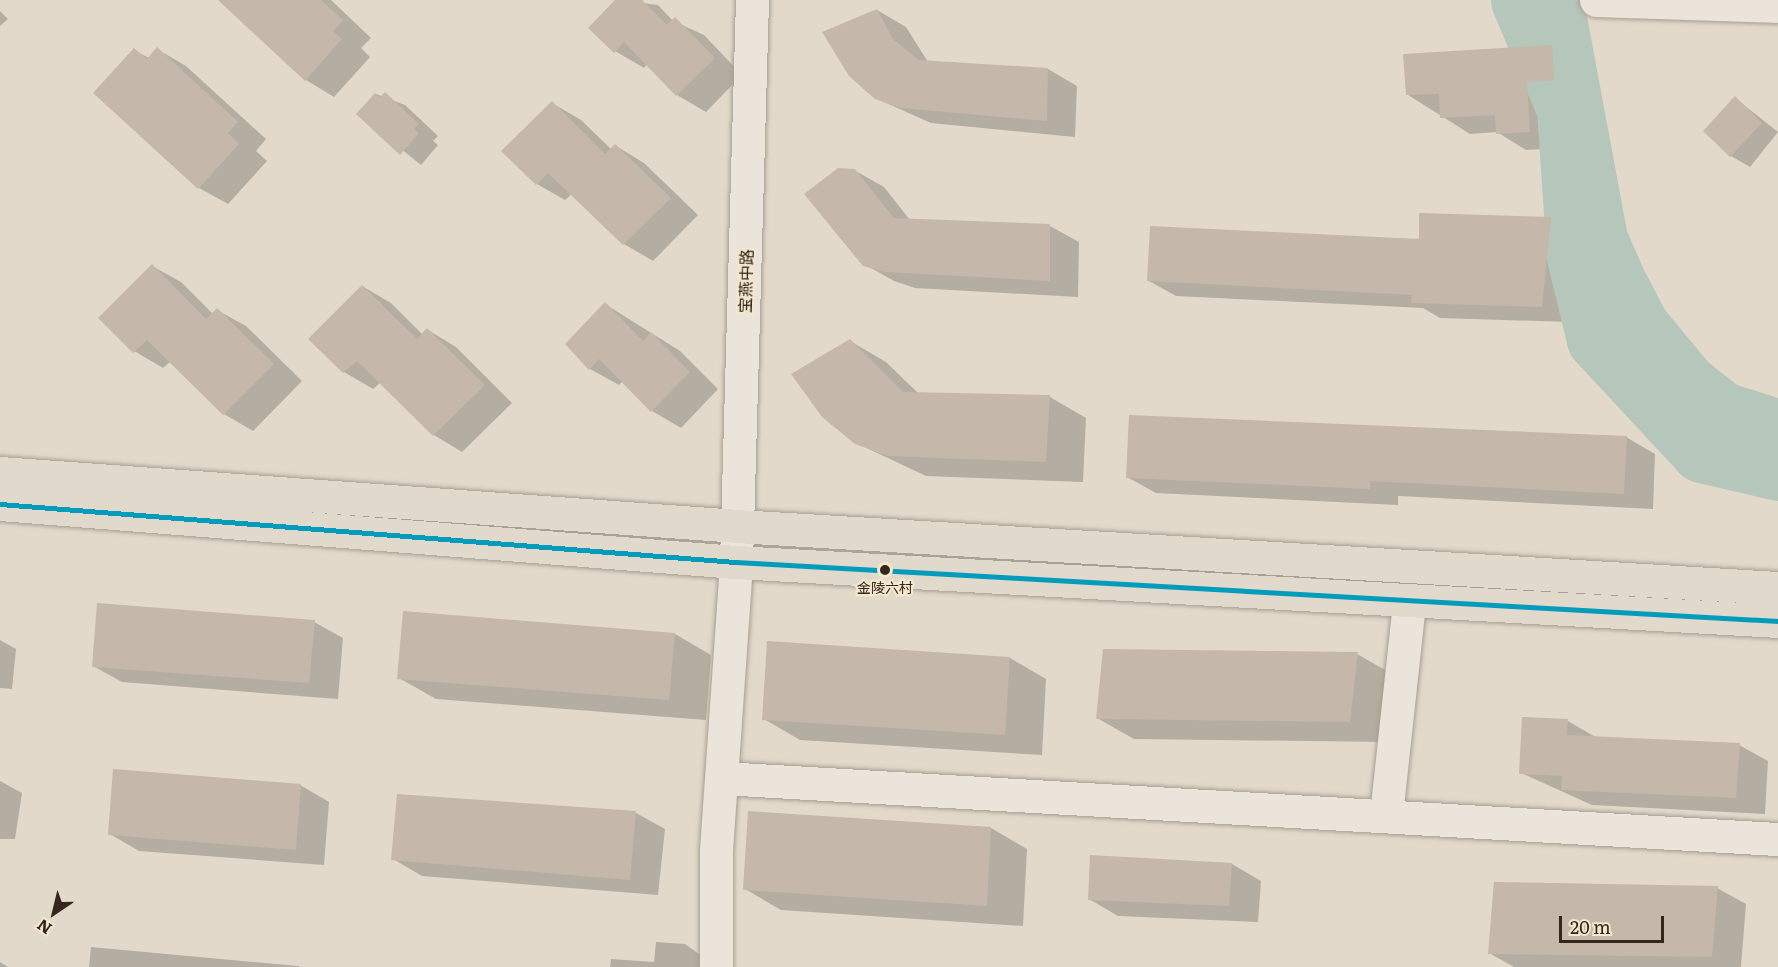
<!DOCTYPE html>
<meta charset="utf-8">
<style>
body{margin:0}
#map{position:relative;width:1778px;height:967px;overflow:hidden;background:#e2d9ca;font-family:Literata,"Noto Sans SC",serif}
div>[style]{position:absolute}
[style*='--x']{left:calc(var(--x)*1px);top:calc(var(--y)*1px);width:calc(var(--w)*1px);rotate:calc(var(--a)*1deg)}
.water>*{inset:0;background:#b5c6bb}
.shadow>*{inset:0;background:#0003}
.river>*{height:63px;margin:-31.5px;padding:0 31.5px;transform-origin:31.5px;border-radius:31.5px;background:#b5c6bb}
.building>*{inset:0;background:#c5b7aa}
.roads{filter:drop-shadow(0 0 2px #a79e93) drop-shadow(0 0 2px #a79e93)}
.minor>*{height:33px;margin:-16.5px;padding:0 16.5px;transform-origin:16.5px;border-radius:16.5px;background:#eae4da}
.major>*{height:33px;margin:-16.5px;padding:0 16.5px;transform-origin:16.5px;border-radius:16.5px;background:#e1d9cc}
.bus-1>*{height:4.5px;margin:-2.25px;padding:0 2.25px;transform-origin:2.25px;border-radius:2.25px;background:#059cbc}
.dots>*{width:16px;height:16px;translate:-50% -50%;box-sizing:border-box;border:3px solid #f4e7ce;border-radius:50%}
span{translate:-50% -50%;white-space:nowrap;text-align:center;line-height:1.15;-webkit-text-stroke:4.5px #f4e7ce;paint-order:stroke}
.bus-label{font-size:14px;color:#34261c}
.street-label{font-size:16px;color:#34261c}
.north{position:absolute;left:24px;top:883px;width:60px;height:60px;-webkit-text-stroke:4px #f4e7ce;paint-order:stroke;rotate:215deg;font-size:16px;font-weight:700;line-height:24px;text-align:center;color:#34261c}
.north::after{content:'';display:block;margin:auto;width:21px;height:27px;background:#34261c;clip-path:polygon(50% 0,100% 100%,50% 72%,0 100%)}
.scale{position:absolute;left:1559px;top:916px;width:105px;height:27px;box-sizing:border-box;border:3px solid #34261c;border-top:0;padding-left:8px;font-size:18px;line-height:21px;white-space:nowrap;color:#34261c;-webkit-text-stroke:4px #f4e7ce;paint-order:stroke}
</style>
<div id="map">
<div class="water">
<i style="clip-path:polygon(1540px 0,1584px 0,1627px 231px,1643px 268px,1665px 310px,1708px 362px,1737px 385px,1778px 398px,1778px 444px,1715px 428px,1680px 406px,1645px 370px,1601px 292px,1564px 158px)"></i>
</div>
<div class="shadow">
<i style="clip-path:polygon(223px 0,331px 0,371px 38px,361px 48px,370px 57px,334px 97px,306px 80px)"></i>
<i style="clip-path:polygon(618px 0,658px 5px,673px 21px,704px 35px,742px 75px,706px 112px,677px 95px,647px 64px,644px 68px,615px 51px)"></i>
<i style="clip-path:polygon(877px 10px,906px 27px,928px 62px,1048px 69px,1077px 86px,1075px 137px,931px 123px,875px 98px)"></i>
<i style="clip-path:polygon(0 11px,8px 19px,0 26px)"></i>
<i style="clip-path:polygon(1552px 47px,1581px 64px,1583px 96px,1555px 98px,1558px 148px,1526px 150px,1497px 132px,1470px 134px,1408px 95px)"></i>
<i style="clip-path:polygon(157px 49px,186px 66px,266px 139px,256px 151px,267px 161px,228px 204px,199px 188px,134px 50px,149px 58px)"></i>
<i style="clip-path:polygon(376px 94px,405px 105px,438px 136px,433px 141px,438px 145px,421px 165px,358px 114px)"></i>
<i style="clip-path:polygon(1735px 98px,1778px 132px,1750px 167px,1731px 156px)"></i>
<i style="clip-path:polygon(552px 103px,581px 120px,612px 150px,616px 146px,644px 163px,698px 215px,653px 261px,624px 244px,572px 194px,565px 200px,537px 184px)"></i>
<i style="clip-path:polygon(854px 170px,884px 187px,910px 220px,1050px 226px,1079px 242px,1078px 297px,915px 288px,894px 281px,864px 264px)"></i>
<i style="clip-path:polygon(1550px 218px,1577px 234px,1569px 322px,1440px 318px,1423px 308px,1176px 296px,1149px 281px)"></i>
<i style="clip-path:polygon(152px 266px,181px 282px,213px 314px,217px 310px,246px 326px,302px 381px,253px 431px,224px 414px,171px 361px,163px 368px,134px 351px)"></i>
<i style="clip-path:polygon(362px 286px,391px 303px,423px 335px,428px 330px,456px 347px,512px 403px,462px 452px,434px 435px,381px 382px,373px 389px,344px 372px,310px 339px)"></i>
<i style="clip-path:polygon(605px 304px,680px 351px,718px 389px,681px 428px,652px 411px,623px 381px,619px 385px,590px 369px)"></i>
<i style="clip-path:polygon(850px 341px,886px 362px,919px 394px,1050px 397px,1086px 418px,1083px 482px,926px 476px,856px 443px)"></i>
<i style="clip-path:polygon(1626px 437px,1655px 454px,1653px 509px,1398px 496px,1398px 505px,1156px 493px,1127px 477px)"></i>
<i style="clip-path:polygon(314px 622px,343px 638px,338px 699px,122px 682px,93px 666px)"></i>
<i style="clip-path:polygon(675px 634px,711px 655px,706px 720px,436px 699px,399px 678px)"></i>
<i style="clip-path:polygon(0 640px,16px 649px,12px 689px,0 688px)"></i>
<i style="clip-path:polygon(1357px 654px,1394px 675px,1386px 742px,1134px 739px,1097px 718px)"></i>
<i style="clip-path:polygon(1010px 658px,1046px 679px,1042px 755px,800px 740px,764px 719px)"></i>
<i style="clip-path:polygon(1568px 721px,1597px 738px,1739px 745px,1768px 761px,1765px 814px,1592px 805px,1521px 773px)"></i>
<i style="clip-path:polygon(0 781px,22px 793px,15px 839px,0 839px)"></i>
<i style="clip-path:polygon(300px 785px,329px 802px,324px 865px,139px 851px,110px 834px)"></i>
<i style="clip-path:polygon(398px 795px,636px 813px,665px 829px,658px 895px,422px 876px,393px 859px)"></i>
<i style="clip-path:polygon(991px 828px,1027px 849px,1023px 926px,781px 910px,745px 889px)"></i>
<i style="clip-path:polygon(1232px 864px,1261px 881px,1258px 922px,1118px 916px,1089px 899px)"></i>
<i style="clip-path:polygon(1717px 888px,1746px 904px,1741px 967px,1514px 967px,1489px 953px)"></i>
<i style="clip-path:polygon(656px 942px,685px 944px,717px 967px,610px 967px,611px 959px,654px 962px)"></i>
<i style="clip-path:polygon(91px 947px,298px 966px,300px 967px,89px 967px)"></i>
<i style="clip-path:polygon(0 962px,8px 967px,0 967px)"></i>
</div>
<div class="river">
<i style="--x:1522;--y:0;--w:118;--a:67.1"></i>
<i style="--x:1568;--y:109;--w:148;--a:86.1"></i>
<i style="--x:1578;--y:257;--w:84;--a:76.3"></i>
<i style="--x:1598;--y:339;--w:153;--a:47.1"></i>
<i style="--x:1702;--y:451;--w:78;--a:13.3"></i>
</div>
<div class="building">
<i style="clip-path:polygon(218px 0,321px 0,343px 20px,333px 31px,342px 39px,305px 81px)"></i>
<i style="clip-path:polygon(615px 0,642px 0,667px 25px,675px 17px,715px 58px,676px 96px,624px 42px,614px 53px,588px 28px)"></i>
<i style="clip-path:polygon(877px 9px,893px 39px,919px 60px,1048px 68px,1047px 121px,901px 108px,875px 99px,849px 76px,822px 32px)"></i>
<i style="clip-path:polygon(1552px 45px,1554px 80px,1527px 82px,1530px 132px,1496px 134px,1495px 115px,1440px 118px,1439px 94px,1406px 95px,1403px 54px)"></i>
<i style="clip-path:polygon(157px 47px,238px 122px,228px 133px,239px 144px,198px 189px,93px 93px,134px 48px,147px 59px)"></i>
<i style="clip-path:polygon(385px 92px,419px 124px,414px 129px,419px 133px,400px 155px,356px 114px,375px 93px,380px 97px)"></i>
<i style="clip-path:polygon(1735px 96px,1762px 123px,1730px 157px,1703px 131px)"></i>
<i style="clip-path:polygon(552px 101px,605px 154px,615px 144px,671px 198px,623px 245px,548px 173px,536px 185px,501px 151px)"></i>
<i style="clip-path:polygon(838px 168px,855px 169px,894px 218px,1050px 224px,1050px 281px,885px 272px,863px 266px,804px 194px)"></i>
<i style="clip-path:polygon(1419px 213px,1551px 217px,1542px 307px,1411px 303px,1412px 295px,1147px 281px,1150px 226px,1419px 239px)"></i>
<i style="clip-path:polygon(152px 264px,206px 319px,217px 308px,274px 364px,223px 415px,147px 340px,133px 353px,98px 318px)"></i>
<i style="clip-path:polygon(362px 285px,417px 339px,427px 328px,485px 385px,433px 436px,357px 361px,343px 373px,308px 339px)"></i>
<i style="clip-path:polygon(605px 302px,643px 341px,651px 332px,690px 372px,651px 412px,599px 359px,589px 370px,565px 344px)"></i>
<i style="clip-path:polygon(850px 339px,903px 392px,1050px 395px,1046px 462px,888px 456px,855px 444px,822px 417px,791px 374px)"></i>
<i style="clip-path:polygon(1129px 415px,1627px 436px,1624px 494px,1370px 481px,1370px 489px,1126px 478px)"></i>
<i style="clip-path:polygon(97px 603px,315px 620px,309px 683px,92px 667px)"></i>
<i style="clip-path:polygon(403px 611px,675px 633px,669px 700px,397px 679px)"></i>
<i style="clip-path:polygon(767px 641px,1010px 657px,1005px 735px,762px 720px)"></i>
<i style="clip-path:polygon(1103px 649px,1358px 652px,1350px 722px,1096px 719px)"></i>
<i style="clip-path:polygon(1522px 717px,1568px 719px,1567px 735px,1740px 743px,1736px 798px,1561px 790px,1562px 776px,1519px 774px)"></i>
<i style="clip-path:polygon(113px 769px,301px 784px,296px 850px,108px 835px)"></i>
<i style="clip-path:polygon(397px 794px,636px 811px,630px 880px,391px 860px)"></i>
<i style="clip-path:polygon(748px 811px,991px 827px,987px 906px,743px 890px)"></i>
<i style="clip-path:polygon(1090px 855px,1232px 863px,1229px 906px,1088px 900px)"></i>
<i style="clip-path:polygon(1494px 882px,1718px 886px,1712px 957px,1488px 954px)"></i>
</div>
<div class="roads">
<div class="minor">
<i style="--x:1596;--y:0;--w:182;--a:1.9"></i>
<i style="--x:722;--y:778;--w:1058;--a:3.31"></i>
<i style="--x:1386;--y:815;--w:214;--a:-83.8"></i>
<i style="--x:716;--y:967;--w:117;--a:-90"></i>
<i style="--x:716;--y:850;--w:289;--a:-86"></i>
<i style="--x:736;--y:562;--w:562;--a:-88.37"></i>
</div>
<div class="major">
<i style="--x:0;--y:473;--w:739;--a:4.11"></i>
<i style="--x:737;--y:526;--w:1043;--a:3.41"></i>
<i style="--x:0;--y:504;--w:738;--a:4.51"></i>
<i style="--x:736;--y:562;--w:1044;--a:3.24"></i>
</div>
</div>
<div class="bus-1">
<i style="--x:0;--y:504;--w:738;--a:4.51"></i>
<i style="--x:736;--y:562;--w:1044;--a:3.24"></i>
</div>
<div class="dots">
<i style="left:885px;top:570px;background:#34261c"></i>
</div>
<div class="bus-label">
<span style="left:885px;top:587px">金陵六村</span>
</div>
<div class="street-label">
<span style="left:745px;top:281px;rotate:-88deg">宝燕中路</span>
</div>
<div class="north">N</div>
<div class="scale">20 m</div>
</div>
